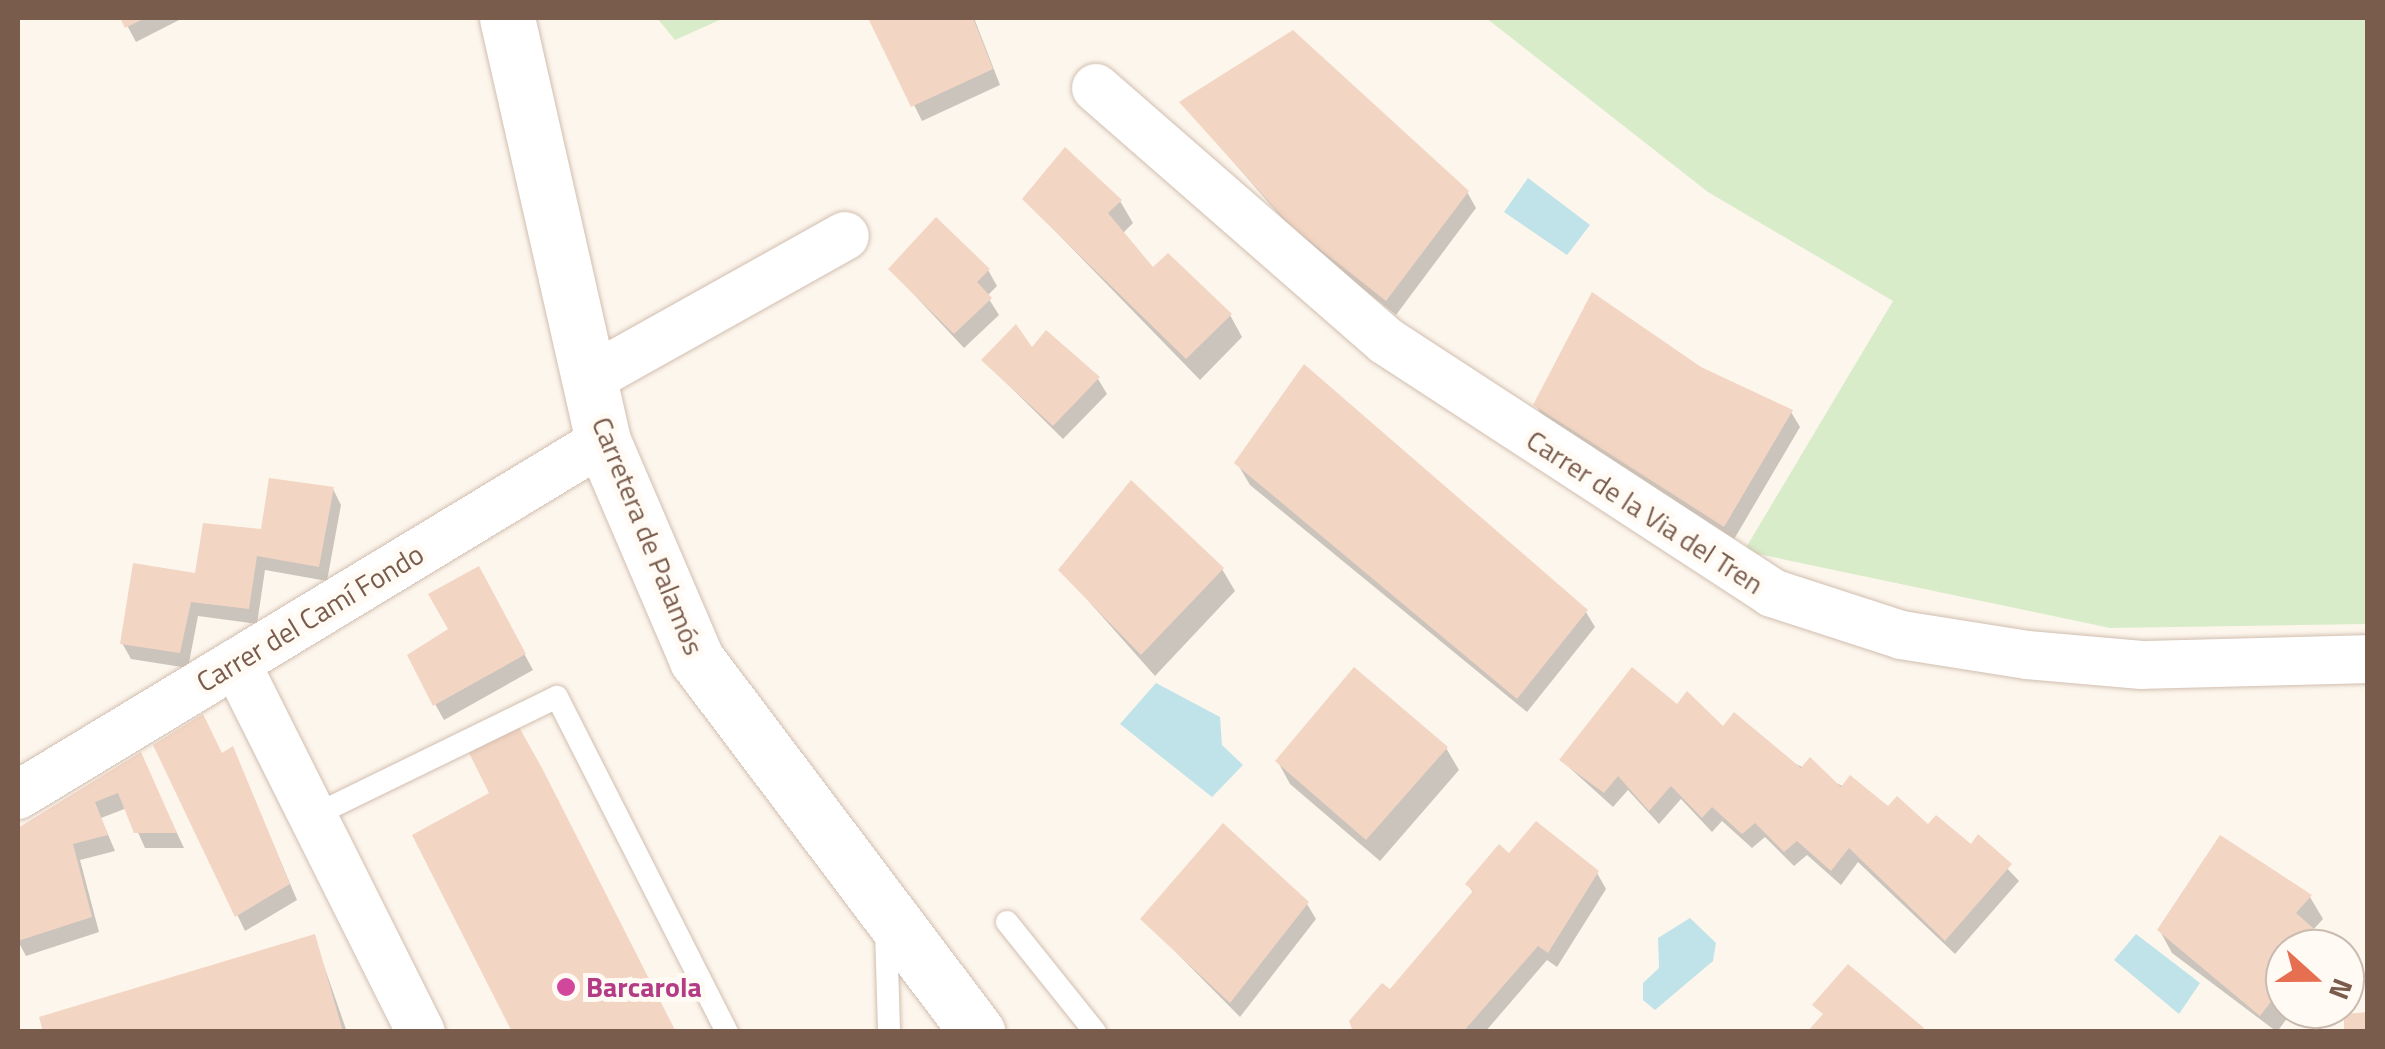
<!DOCTYPE html>
<meta charset="utf-8">
<style>
body{margin:0}
#map{position:relative;width:2385px;height:1049px;overflow:hidden;background:#fdf6ec;font-family:"Titillium Web",sans-serif}
div>[style]{position:absolute}
[style*='--x']{left:calc(var(--x)*1px);top:calc(var(--y)*1px);width:calc(var(--w)*1px);rotate:calc(var(--a)*1deg)}
.green>*{inset:0;background:#d8ecc9}
.water>*{inset:0;background:#bfe3e8}
.shadow>*{inset:0;background:#0003}
.building>*{inset:0;background:#f3d5c3}
.roads{filter:drop-shadow(0 0 2px #d1beb0) drop-shadow(0 0 2px #d1beb0)}
.lane>*{height:22px;margin:-11px;padding:0 11px;transform-origin:11px;border-radius:11px;background:#fff}
.street>*{height:48px;margin:-24px;padding:0 24px;transform-origin:24px;border-radius:24px;background:#fff}
.secondary>*{height:55px;margin:-27.5px;padding:0 27.5px;transform-origin:27.5px;border-radius:27.5px;background:#fff}
.dots>*{width:28px;height:28px;translate:-50% -50%;box-sizing:border-box;border:5px solid #fffaf3;border-radius:50%}
span{translate:-50% -50%;white-space:nowrap;text-align:center;line-height:1.15;-webkit-text-stroke:10px #fffaf3;paint-order:stroke}
.street-label{font-size:28px;color:#7a5c4d}
.hotel-label{font-size:28px;color:#b23c85;font-weight:700}
.left{translate:0 -50%;text-align:left}
.frame{position:absolute;inset:0;border:20px solid #7a5c4d;pointer-events:none}
.north{position:absolute;left:2265px;top:929px;width:100px;height:100px;box-sizing:border-box;background:#fffaf3;border:2px solid #cabbb1;border-radius:50%;rotate:111deg;font-size:28px;font-weight:700;line-height:40px;text-align:center;color:#7a5c4d}
.north::after{content:'';display:block;margin:auto;width:35px;height:45px;background:#e76f51;clip-path:polygon(50% 0,100% 100%,50% 72%,0 100%)}
</style>
<div id="map">
<div class="green">
<i style="clip-path:polygon(657px 18px,724px 18px,675px 40px)"></i>
<i style="clip-path:polygon(1486px 18px,2367px 18px,2367px 624px,2110px 628px,1744px 551px,1893px 301px,1708px 192px)"></i>
</div>
<div class="water">
<i style="clip-path:polygon(1528px 178px,1590px 225px,1567px 255px,1504px 212px)"></i>
<i style="clip-path:polygon(1156px 683px,1220px 717px,1222px 745px,1243px 765px,1212px 797px,1120px 724px)"></i>
<i style="clip-path:polygon(1690px 918px,1716px 943px,1713px 961px,1655px 1010px,1643px 1000px,1643px 983px,1659px 968px,1658px 938px)"></i>
<i style="clip-path:polygon(2136px 934px,2200px 983px,2179px 1014px,2114px 960px)"></i>
</div>
<div class="shadow">
<i style="clip-path:polygon(123px 18px,183px 18px,136px 42px)"></i>
<i style="clip-path:polygon(871px 18px,974px 18px,1000px 85px,922px 121px)"></i>
<i style="clip-path:polygon(1182px 103px,1467px 192px,1476px 208px,1396px 315px,1303px 242px)"></i>
<i style="clip-path:polygon(1025px 200px,1120px 201px,1133px 223px,1122px 234px,1153px 270px,1230px 315px,1242px 337px,1200px 380px)"></i>
<i style="clip-path:polygon(891px 270px,988px 270px,997px 286px,987px 296px,999px 315px,964px 348px)"></i>
<i style="clip-path:polygon(984px 361px,1098px 379px,1107px 394px,1063px 439px)"></i>
<i style="clip-path:polygon(1700px 369px,1791px 412px,1800px 427px,1733px 541px,1545px 421px,1536px 405px)"></i>
<i style="clip-path:polygon(1237px 463px,1586px 612px,1595px 627px,1527px 712px,1250px 485px)"></i>
<i style="clip-path:polygon(333px 489px,341px 505px,327px 581px,265px 570px,257px 624px,198px 616px,188px 668px,131px 659px,122px 643px,197px 576px)"></i>
<i style="clip-path:polygon(478px 569px,533px 670px,444px 720px,435px 704px,452px 630px)"></i>
<i style="clip-path:polygon(1222px 569px,1235px 591px,1155px 676px,1061px 570px)"></i>
<i style="clip-path:polygon(1677px 708px,1972px 847px,1979px 838px,2019px 881px,1955px 954px,1858px 862px,1841px 885px,1807px 855px,1794px 866px,1765px 837px,1752px 848px,1722px 821px,1712px 832px,1681px 799px,1659px 824px,1628px 790px,1613px 807px,1562px 761px)"></i>
<i style="clip-path:polygon(156px 746px,240px 765px,297px 900px,245px 931px)"></i>
<i style="clip-path:polygon(1446px 748px,1459px 770px,1380px 861px,1290px 784px,1278px 762px)"></i>
<i style="clip-path:polygon(140px 755px,184px 848px,145px 848px,127px 808px,101px 818px,115px 851px,80px 860px,99px 932px,26px 956px,18px 941px,18px 829px)"></i>
<i style="clip-path:polygon(1510px 856px,1597px 873px,1606px 889px,1557px 967px,1547px 960px,1485px 1032px,1356px 1032px,1474px 894px,1468px 885px)"></i>
<i style="clip-path:polygon(2310px 897px,2323px 919px,2312px 931px,2326px 949px,2285px 949px,2285px 1009px,2294px 1009px,2277px 1032px,2172px 953px,2160px 931px)"></i>
<i style="clip-path:polygon(1307px 904px,1316px 919px,1240px 1017px,1143px 919px)"></i>
<i style="clip-path:polygon(314px 937px,347px 1032px,46px 1032px)"></i>
</div>
<div class="building">
<i style="clip-path:polygon(120px 18px,145px 18px,125px 28px)"></i>
<i style="clip-path:polygon(868px 18px,973px 18px,993px 69px,911px 107px)"></i>
<i style="clip-path:polygon(1293px 30px,1469px 191px,1386px 301px,1292px 227px,1179px 102px)"></i>
<i style="clip-path:polygon(1065px 147px,1122px 200px,1108px 213px,1153px 267px,1168px 253px,1232px 314px,1186px 359px,1022px 199px)"></i>
<i style="clip-path:polygon(936px 217px,990px 269px,977px 282px,992px 298px,954px 334px,888px 269px)"></i>
<i style="clip-path:polygon(1592px 292px,1701px 367px,1793px 410px,1724px 527px,1533px 405px)"></i>
<i style="clip-path:polygon(1016px 324px,1032px 347px,1046px 330px,1100px 377px,1053px 426px,981px 360px)"></i>
<i style="clip-path:polygon(1304px 364px,1588px 610px,1517px 699px,1234px 463px)"></i>
<i style="clip-path:polygon(269px 478px,334px 487px,319px 567px,257px 556px,249px 609px,191px 602px,180px 653px,120px 644px,133px 563px,195px 573px,203px 523px,261px 529px)"></i>
<i style="clip-path:polygon(1131px 480px,1224px 568px,1141px 655px,1058px 570px)"></i>
<i style="clip-path:polygon(479px 566px,526px 654px,433px 706px,407px 655px,448px 629px,428px 594px)"></i>
<i style="clip-path:polygon(1354px 667px,1448px 747px,1366px 840px,1275px 761px)"></i>
<i style="clip-path:polygon(1632px 667px,1677px 704px,1687px 691px,1723px 726px,1734px 712px,1801px 768px,1810px 757px,1841px 787px,1850px 775px,1888px 806px,1897px 796px,1928px 824px,1936px 815px,1971px 844px,1978px 834px,2012px 864px,1945px 941px,1849px 848px,1831px 871px,1797px 841px,1784px 852px,1755px 823px,1742px 834px,1712px 807px,1702px 818px,1671px 786px,1649px 811px,1618px 776px,1604px 793px,1559px 760px)"></i>
<i style="clip-path:polygon(203px 714px,222px 753px,233px 746px,290px 884px,235px 917px,153px 745px)"></i>
<i style="clip-path:polygon(519px 727px,543px 770px,676px 1032px,512px 1032px,412px 835px,489px 793px,469px 753px)"></i>
<i style="clip-path:polygon(141px 752px,177px 833px,134px 833px,118px 793px,95px 802px,108px 835px,73px 844px,92px 917px,18px 941px,18px 828px)"></i>
<i style="clip-path:polygon(1536px 821px,1599px 871px,1548px 953px,1538px 946px,1463px 1032px,1353px 1032px,1349px 1021px,1382px 983px,1390px 989px,1473px 891px,1465px 884px,1499px 844px,1509px 853px)"></i>
<i style="clip-path:polygon(1223px 823px,1309px 902px,1230px 1003px,1140px 919px)"></i>
<i style="clip-path:polygon(2220px 835px,2312px 895px,2296px 913px,2321px 935px,2310px 949px,2285px 949px,2285px 983px,2260px 1016px,2157px 930px)"></i>
<i style="clip-path:polygon(315px 934px,343px 1032px,43px 1032px,39px 1017px)"></i>
<i style="clip-path:polygon(1848px 964px,1924px 1028px,1922px 1032px,1807px 1032px,1823px 1014px,1812px 1005px)"></i>
<i style="clip-path:polygon(2368px 1012px,2368px 1032px,2344px 1032px,2344px 1014px)"></i>
</div>
<div class="roads">
<div class="lane">
<i style="--x:315;--y:815;--w:269;--a:-26"></i>
<i style="--x:557;--y:697;--w:376;--a:63.1"></i>
<i style="--x:1007;--y:922;--w:141;--a:51.3"></i>
<i style="--x:886;--y:929;--w:103;--a:88.3"></i>
</div>
<div class="street">
<i style="--x:1096;--y:88;--w:385;--a:41.1"></i>
<i style="--x:1386;--y:341;--w:461;--a:33.1"></i>
<i style="--x:1772;--y:593;--w:136;--a:18"></i>
<i style="--x:1901;--y:635;--w:128;--a:9"></i>
<i style="--x:2027;--y:655;--w:115;--a:5"></i>
<i style="--x:2142;--y:665;--w:226;--a:-1.5"></i>
<i style="--x:589;--y:379;--w:293;--a:-29.2"></i>
<i style="--x:236;--y:663;--w:413;--a:63.4"></i>
<i style="--x:18;--y:795;--w:684;--a:-31.18"></i>
</div>
<div class="secondary">
<i style="--x:507;--y:18;--w:434;--a:77.2"></i>
<i style="--x:603;--y:441;--w:238;--a:66.8"></i>
<i style="--x:697;--y:660;--w:466;--a:53"></i>
</div>
</div>
<div class="dots">
<i style="left:566px;top:987px;background:#d1479c"></i>
</div>
<div class="street-label">
<span style="left:1645px;top:512px;rotate:33deg">Carrer de la Via del Tren</span>
<span style="left:648px;top:536px;rotate:68deg">Carretera de Palamós</span>
<span style="left:310px;top:618px;rotate:-31deg">Carrer del Camí Fondo</span>
</div>
<div class="hotel-label">
<span class="left" style="left:586px;top:987px">Barcarola</span>
</div>
<div class="frame"></div>
<div class="north">N</div>
</div>
